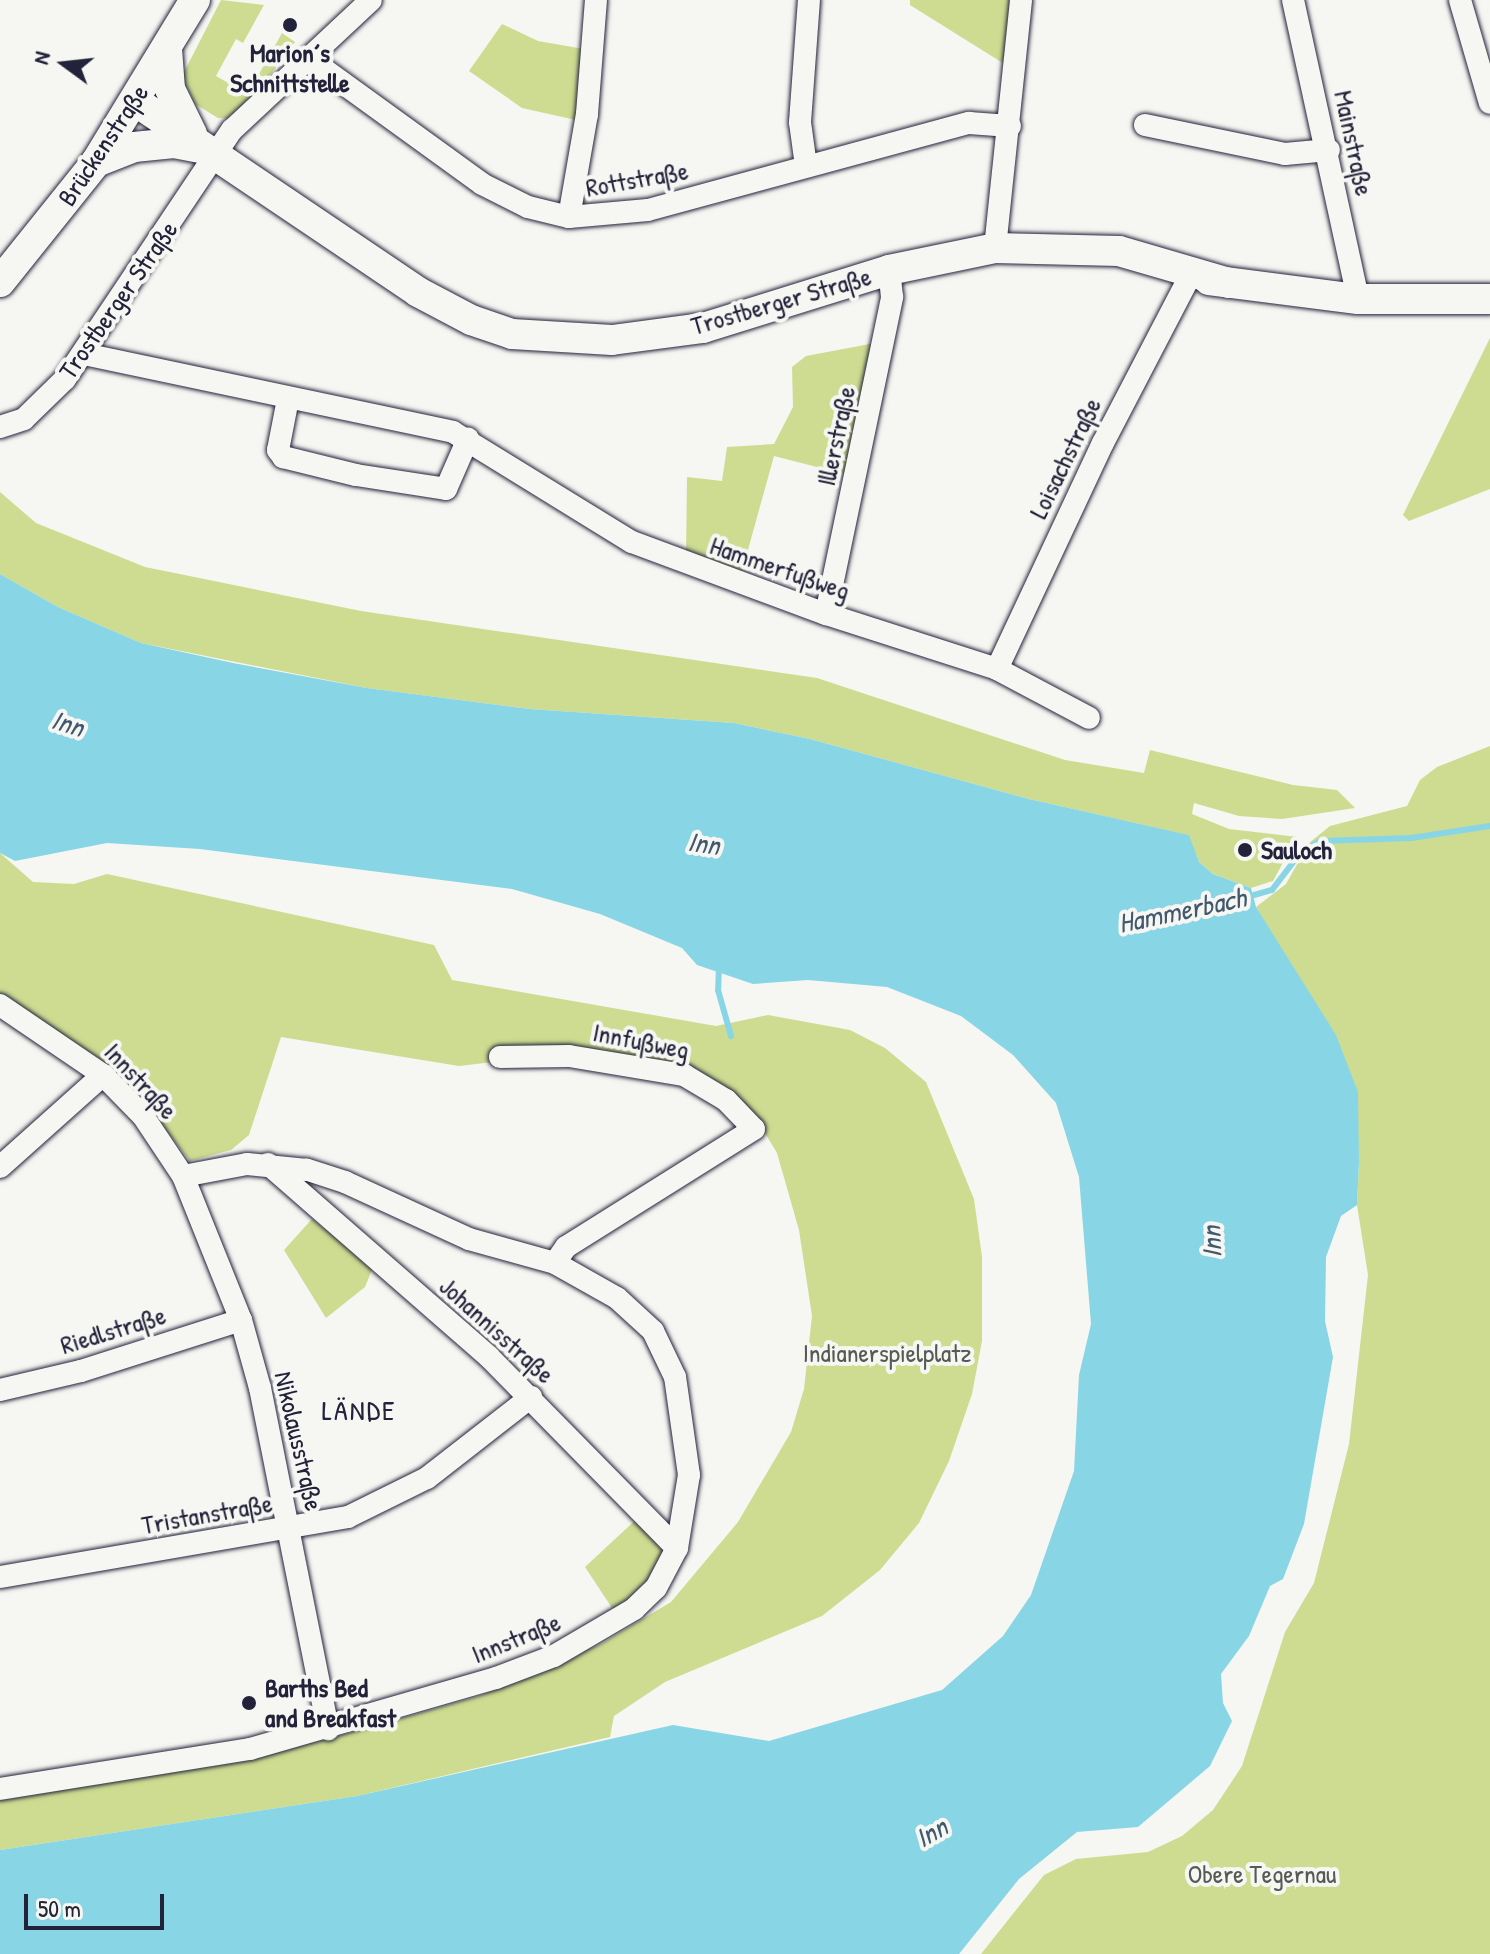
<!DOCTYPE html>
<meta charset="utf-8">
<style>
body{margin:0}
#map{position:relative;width:1490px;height:1954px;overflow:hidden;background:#f6f6f2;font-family:"Patrick Hand",sans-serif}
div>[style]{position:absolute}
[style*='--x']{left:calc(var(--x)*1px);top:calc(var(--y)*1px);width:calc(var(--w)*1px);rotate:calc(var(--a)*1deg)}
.green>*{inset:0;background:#cddc90}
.water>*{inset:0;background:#88d6e5}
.stream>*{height:6px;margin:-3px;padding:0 3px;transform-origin:3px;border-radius:3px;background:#88d6e5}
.roads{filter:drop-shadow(0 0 2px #22223b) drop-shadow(0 0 2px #22223b)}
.minor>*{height:22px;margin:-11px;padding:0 11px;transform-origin:11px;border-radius:11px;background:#f6f6f2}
.secondary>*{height:30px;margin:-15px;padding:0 15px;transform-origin:15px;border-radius:15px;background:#f6f6f2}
.dots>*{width:22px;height:22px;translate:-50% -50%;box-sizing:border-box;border:4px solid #f6f6f2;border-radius:50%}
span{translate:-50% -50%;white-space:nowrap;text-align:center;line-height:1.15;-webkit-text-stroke:8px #f6f6f2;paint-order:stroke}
.poi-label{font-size:26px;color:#22223b;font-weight:700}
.left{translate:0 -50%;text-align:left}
.street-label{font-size:26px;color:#22223b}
.park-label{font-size:26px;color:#555a54}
.water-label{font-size:28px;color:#41586e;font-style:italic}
.neighbourhood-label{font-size:28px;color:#22223b;letter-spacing:2px}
.north{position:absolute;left:24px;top:24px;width:80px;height:80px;-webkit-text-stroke:6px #f6f6f2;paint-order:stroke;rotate:285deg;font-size:22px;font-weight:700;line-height:32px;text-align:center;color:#22223b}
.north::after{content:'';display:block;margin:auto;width:28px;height:36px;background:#22223b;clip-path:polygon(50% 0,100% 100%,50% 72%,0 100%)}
.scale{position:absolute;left:24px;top:1894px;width:140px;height:36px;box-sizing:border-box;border:4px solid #22223b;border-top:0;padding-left:10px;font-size:24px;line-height:28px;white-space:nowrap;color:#22223b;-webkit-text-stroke:6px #f6f6f2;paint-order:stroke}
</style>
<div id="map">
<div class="green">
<i style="clip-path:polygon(221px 0,264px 5px,243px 43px,236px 39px,216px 76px,253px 97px,227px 118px,218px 118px,195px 104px,182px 76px)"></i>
<i style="clip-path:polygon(910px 0,1012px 0,1006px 65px,910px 5px)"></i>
<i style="clip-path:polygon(502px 24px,538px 41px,584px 49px,576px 120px,522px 108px,469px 71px)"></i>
<i style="clip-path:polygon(282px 33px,295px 42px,258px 91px,251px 88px)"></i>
<i style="clip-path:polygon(1490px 338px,1490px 489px,1409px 521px,1403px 515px)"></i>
<i style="clip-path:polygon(875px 343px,848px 475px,774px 456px,741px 575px,686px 557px,687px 477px,722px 481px,727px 447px,774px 444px,793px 407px,792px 367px,806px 356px)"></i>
<i style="clip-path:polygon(0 492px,36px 523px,145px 567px,361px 611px,817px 678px,1065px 760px,1144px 773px,1150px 750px,1293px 785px,1337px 790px,1355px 808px,1282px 819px,1239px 816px,1194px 803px,1192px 814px,1229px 829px,1297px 837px,1273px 881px,1251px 888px,1213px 874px,1199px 862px,1188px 835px,1029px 799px,810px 739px,734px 723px,530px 709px,367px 688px,141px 643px,58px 607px,0 574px)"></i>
<i style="clip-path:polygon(1490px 746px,1490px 1954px,981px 1954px,1044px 1875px,1076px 1859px,1148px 1852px,1182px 1836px,1213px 1810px,1242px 1766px,1285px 1632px,1314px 1583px,1349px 1444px,1368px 1275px,1357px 1205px,1359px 1163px,1289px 963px,1256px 907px,1286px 884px,1309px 843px,1330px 826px,1407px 806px,1420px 780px,1437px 767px)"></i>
<i style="clip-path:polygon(0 853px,33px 882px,74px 884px,107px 874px,434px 945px,452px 980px,716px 1026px,768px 1015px,850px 1030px,885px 1048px,926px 1082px,974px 1199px,982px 1257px,982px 1341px,972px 1394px,949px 1461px,919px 1523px,880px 1570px,822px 1616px,665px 1682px,614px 1716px,610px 1737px,357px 1796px,0 1850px,0 1795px,217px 1764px,332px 1738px,480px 1696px,601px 1644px,671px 1602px,738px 1522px,791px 1432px,804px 1389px,812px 1316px,799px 1230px,777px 1153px,759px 1123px,714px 1085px,578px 1052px,459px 1066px,281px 1037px,249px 1135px,231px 1150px,190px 1161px,142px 1099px,95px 1059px,0 994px)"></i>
<i style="clip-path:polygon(312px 1219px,373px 1267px,365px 1287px,326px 1318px,284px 1250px)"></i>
<i style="clip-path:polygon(642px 1514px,664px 1555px,653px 1576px,616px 1614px,585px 1567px)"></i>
</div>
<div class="water">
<i style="clip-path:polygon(0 574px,58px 607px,141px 643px,233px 663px,367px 688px,530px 709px,734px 723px,810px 739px,1029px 799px,1189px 835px,1199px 862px,1213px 874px,1251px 888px,1256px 907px,1336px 1035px,1358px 1092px,1359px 1163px,1357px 1205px,1341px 1216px,1326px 1257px,1325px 1321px,1333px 1357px,1304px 1524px,1283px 1579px,1270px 1586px,1249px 1636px,1221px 1674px,1223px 1703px,1232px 1721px,1210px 1766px,1138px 1827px,1077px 1832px,1019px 1879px,959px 1954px,0 1954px,0 1850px,357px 1796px,673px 1725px,769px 1741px,942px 1690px,1003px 1636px,1031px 1595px,1074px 1471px,1079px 1375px,1091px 1324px,1079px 1177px,1056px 1103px,1013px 1055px,961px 1016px,887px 987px,808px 980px,753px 984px,697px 965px,682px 948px,600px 914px,512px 889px,200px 849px,107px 843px,15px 861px,0 853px)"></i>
</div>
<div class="stream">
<i style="--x:1247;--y:897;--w:26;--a:-16"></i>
<i style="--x:1272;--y:890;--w:48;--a:-52.7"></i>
<i style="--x:1301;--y:852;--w:22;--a:-30"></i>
<i style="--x:1320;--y:841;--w:91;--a:-1.9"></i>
<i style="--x:1411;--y:838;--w:80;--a:-8.6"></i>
<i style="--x:719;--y:966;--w:24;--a:92"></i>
<i style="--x:718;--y:990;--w:48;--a:74.2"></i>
</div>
<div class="roads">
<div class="minor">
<i style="--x:1293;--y:0;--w:306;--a:77.7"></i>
<i style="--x:1460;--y:0;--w:107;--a:73.8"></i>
<i style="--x:311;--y:60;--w:211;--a:35.9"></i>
<i style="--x:482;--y:184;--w:51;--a:26.6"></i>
<i style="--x:528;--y:207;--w:42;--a:13.7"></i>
<i style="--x:569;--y:217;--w:79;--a:-5.1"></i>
<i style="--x:648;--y:210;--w:333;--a:-15.2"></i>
<i style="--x:969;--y:123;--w:41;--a:4.2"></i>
<i style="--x:1145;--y:125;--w:143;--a:11.7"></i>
<i style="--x:1285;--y:154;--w:44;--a:-5.2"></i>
<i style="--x:806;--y:166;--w:44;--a:-97.8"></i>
<i style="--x:800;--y:122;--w:122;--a:-85.8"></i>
<i style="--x:569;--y:217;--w:105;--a:-80.1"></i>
<i style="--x:587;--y:114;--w:114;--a:-85.5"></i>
<i style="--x:995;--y:248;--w:249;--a:-84"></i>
<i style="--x:84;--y:354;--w:377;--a:11.9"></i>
<i style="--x:453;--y:432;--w:210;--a:31.6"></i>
<i style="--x:632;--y:542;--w:207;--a:20.4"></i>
<i style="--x:826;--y:614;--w:180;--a:17.8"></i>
<i style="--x:997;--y:669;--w:104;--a:28"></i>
<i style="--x:288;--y:399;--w:52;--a:101.1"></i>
<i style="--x:278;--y:450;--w:9;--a:54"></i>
<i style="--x:283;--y:457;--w:75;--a:13.9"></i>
<i style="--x:356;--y:475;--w:91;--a:8.8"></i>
<i style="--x:446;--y:489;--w:55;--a:-66.3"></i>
<i style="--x:0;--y:427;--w:25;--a:-18"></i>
<i style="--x:24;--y:419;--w:57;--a:-44.3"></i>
<i style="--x:65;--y:379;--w:300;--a:-56.2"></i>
<i style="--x:232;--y:130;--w:190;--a:-43.1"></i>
<i style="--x:826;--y:614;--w:324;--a:-78.2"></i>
<i style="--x:892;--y:297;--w:27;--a:-96"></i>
<i style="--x:997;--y:669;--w:250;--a:-64.9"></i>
<i style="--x:1103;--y:443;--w:188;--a:-62.5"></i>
<i style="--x:0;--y:1005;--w:125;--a:34.2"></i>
<i style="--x:103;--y:1075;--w:57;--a:45.7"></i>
<i style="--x:143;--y:1116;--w:72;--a:56.3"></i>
<i style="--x:183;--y:1176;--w:155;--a:68.1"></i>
<i style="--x:241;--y:1320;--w:71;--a:74.4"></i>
<i style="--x:260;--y:1388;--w:348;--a:78.7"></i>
<i style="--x:500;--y:1057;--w:69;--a:-0.8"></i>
<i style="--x:569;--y:1056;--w:117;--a:9.4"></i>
<i style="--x:684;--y:1075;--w:49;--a:30.8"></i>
<i style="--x:726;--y:1100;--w:40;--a:46"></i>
<i style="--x:754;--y:1129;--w:222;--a:147.9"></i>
<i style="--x:566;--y:1247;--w:19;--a:125"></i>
<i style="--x:268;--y:1164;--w:293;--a:41.1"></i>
<i style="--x:489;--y:1357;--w:268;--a:45.5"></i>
<i style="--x:0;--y:1167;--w:138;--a:-41.8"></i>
<i style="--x:0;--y:1390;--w:83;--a:-13.2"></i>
<i style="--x:81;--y:1371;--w:168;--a:-17.7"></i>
<i style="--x:0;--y:1577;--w:353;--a:-9.8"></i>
<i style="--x:348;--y:1517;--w:88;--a:-26.3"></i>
<i style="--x:427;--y:1478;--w:132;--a:-37.9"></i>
<i style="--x:0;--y:1789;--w:253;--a:-9.1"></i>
<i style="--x:250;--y:1749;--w:256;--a:-16.1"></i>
<i style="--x:496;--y:1678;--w:62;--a:-20.8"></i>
<i style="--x:554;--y:1656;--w:93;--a:-30.4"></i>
<i style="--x:634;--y:1609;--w:30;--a:-44"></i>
<i style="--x:656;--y:1588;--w:45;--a:-62.3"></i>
<i style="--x:677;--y:1548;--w:74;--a:-80.7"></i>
<i style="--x:689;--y:1475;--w:99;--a:-98.1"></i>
<i style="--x:675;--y:1377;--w:51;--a:-115.6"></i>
<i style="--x:653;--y:1331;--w:49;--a:-137.5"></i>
<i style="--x:617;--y:1298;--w:71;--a:-150.6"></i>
<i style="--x:555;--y:1263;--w:89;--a:-164.4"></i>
<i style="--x:469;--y:1239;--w:136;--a:-155.3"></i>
<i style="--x:345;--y:1182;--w:40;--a:-162"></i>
<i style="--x:307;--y:1170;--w:60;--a:-174.3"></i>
<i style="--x:247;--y:1164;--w:65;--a:169.4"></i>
</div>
<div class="secondary">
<i style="--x:167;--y:49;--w:40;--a:85.7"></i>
<i style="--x:170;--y:89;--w:50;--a:63.9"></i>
<i style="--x:135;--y:101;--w:341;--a:34"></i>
<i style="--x:418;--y:292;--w:60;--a:27.8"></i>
<i style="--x:471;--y:320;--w:43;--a:18.9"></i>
<i style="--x:512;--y:334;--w:100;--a:3.4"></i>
<i style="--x:612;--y:340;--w:92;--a:-7.5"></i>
<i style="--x:703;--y:328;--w:195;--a:-17.3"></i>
<i style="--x:889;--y:270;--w:108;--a:-11.7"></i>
<i style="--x:995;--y:248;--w:124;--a:1.4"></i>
<i style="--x:1119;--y:251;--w:115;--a:16.2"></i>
<i style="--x:96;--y:162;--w:41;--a:-21.5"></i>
<i style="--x:134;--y:147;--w:40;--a:-5.7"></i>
<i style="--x:174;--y:143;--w:32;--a:11"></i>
<i style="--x:1209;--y:280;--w:150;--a:7.3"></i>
<i style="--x:1358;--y:299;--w:132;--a:0"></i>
<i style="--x:0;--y:282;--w:154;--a:-51.3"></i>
<i style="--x:96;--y:162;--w:190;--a:-58.6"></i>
</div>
</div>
<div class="dots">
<i style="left:290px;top:25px;background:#22223b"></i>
<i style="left:1245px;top:850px;background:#22223b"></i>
<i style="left:249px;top:1703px;background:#22223b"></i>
</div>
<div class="poi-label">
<span style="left:290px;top:68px">Marion´s<br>Schnittstelle</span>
<span class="left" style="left:1261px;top:850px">Sauloch</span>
<span class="left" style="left:265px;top:1703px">Barths Bed<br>and Breakfast</span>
</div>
<div class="street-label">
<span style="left:1354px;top:143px;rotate:78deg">Mainstraße</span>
<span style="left:103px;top:145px;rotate:-56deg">Brückenstraße</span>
<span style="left:637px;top:179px;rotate:-10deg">Rottstraße</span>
<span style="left:118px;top:300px;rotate:-55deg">Trostberger Straße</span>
<span style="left:781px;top:301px;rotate:-16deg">Trostberger Straße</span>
<span style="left:836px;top:436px;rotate:-78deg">Illerstraße</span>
<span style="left:1065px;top:458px;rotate:-64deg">Loisachstraße</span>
<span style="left:780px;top:568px;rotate:19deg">Hammerfußweg</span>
<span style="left:641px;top:1041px;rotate:11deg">Innfußweg</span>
<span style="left:141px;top:1081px;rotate:47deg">Innstraße</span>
<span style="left:113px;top:1330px;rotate:-17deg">Riedlstraße</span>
<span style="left:497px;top:1330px;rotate:42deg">Johannisstraße</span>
<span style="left:299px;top:1441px;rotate:77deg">Nikolausstraße</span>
<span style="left:207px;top:1514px;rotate:-10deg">Tristanstraße</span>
<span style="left:516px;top:1638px;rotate:-22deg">Innstraße</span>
</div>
<div class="park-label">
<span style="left:887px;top:1353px">Indianerspielplatz</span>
<span style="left:1262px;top:1874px">Obere Tegernau</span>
</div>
<div class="water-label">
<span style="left:68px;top:723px;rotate:17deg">Inn</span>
<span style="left:704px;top:843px;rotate:8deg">Inn</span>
<span style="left:1182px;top:910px;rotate:-12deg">Hammerbach</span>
<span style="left:1211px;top:1242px;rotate:-92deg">Inn</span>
<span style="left:931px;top:1832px;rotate:-30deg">Inn</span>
</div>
<div class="neighbourhood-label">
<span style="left:359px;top:1410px">LÄNDE</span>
</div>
<div class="north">N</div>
<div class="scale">50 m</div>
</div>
